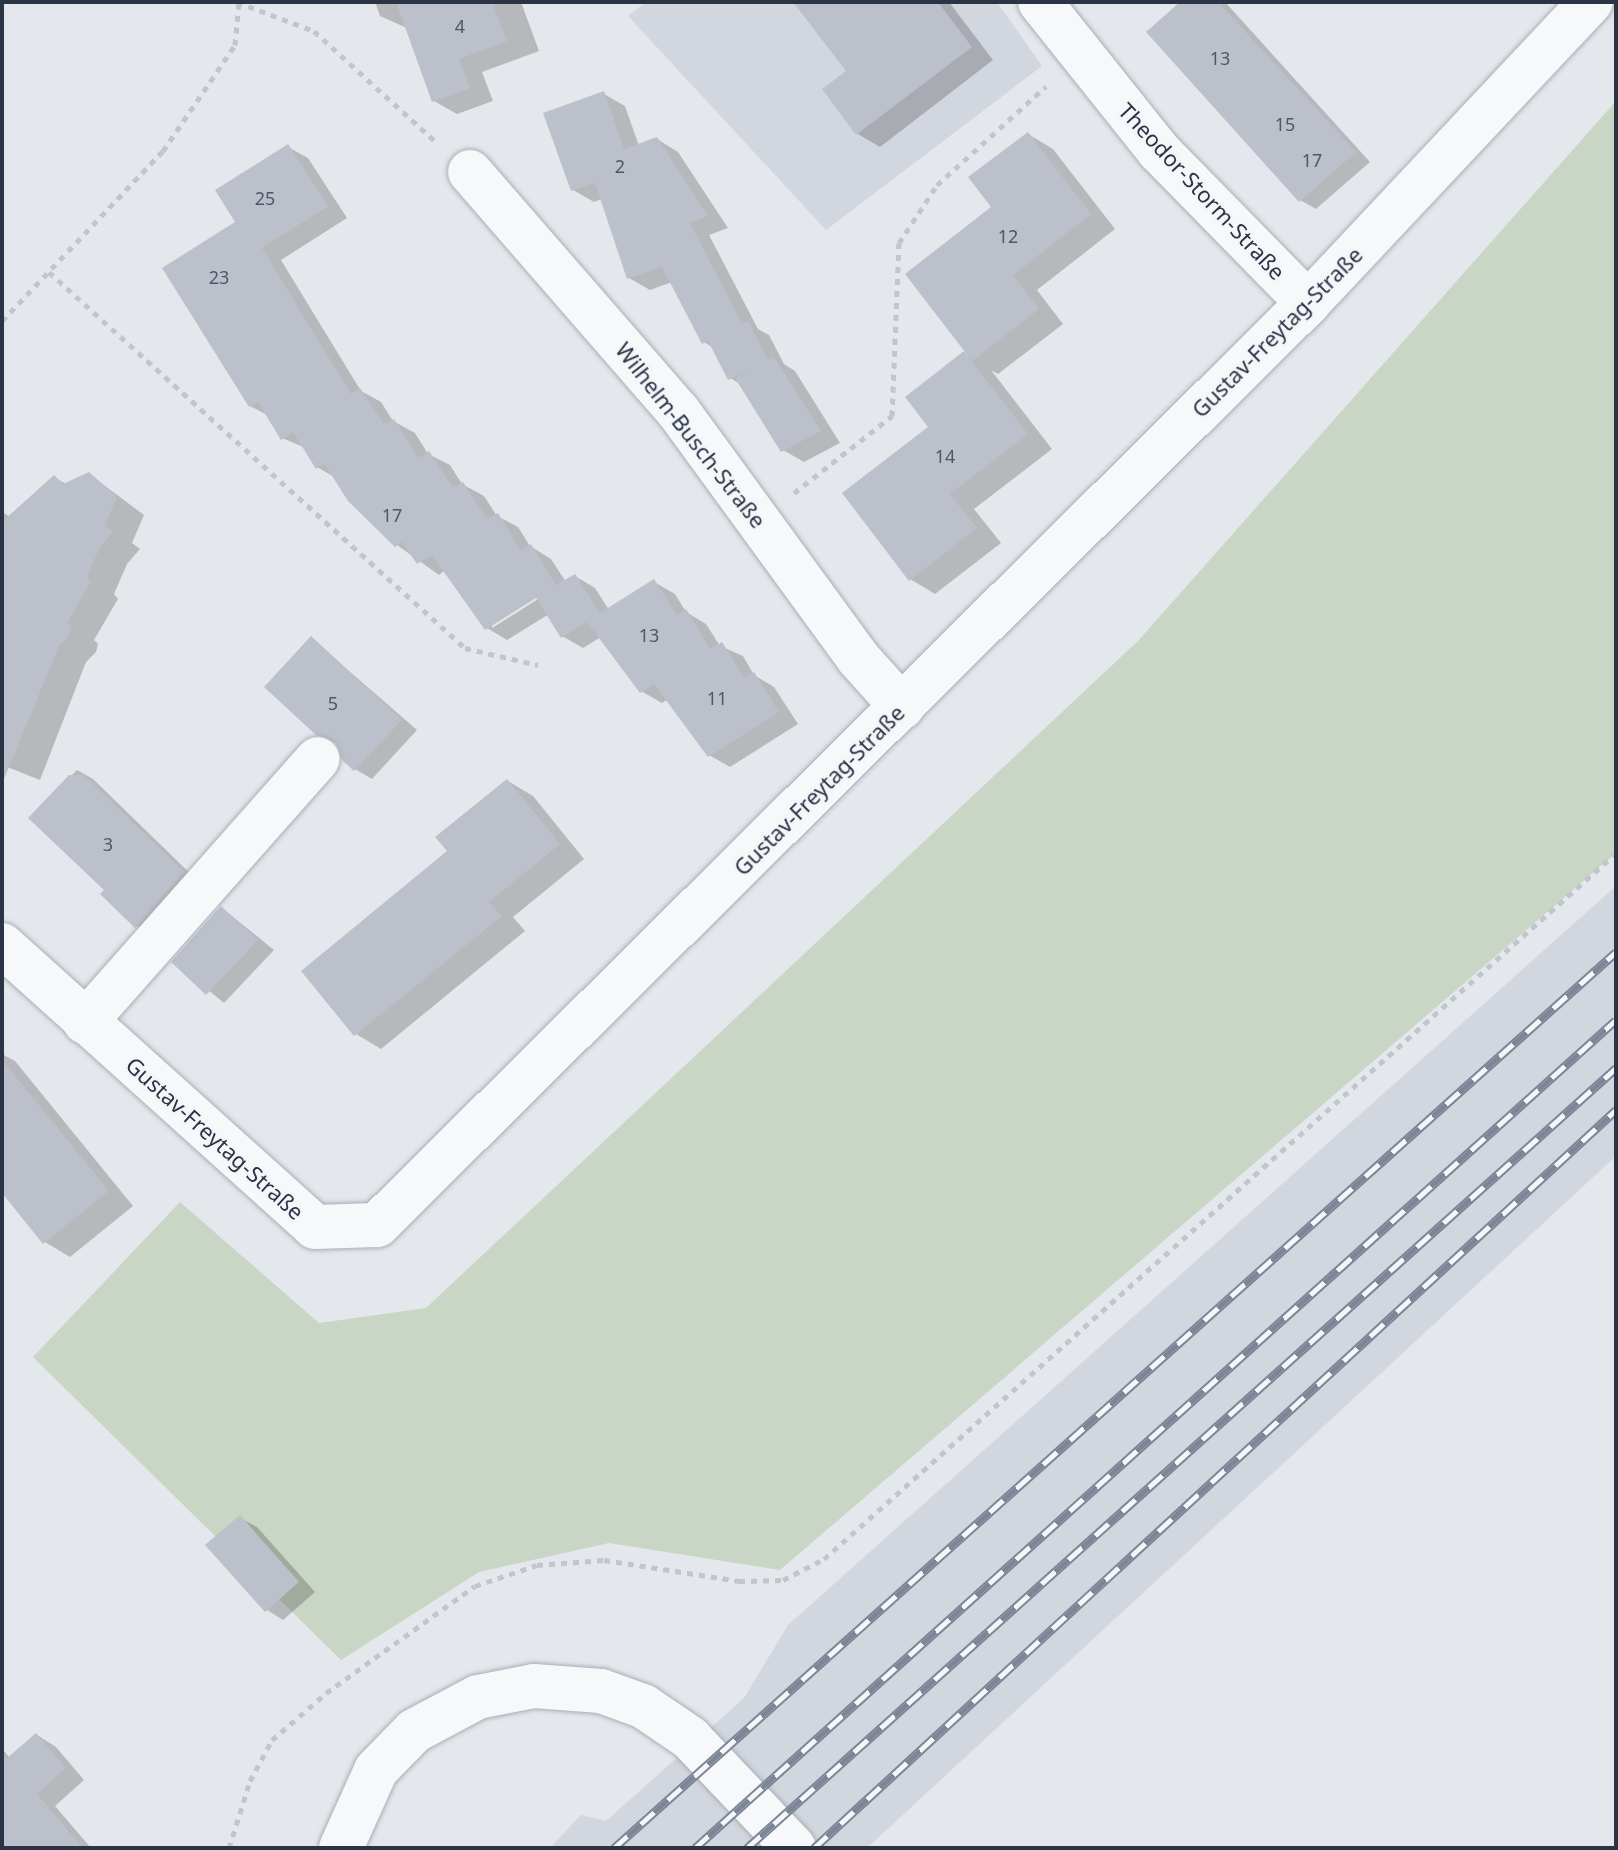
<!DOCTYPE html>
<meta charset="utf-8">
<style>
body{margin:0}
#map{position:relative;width:1618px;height:1850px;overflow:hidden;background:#e4e7ec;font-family:"Noto Sans",sans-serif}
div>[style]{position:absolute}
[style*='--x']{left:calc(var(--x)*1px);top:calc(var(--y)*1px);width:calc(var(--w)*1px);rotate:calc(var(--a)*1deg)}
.built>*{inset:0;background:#d2d6de}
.green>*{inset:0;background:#c9d6c5}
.shadow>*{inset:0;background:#0003}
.building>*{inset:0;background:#bbc0ca}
.path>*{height:5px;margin-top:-2.5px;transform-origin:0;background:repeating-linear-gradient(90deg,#c2c5cb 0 6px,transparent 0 12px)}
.roads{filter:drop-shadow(0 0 2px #a9aeb7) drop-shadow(0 0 2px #a9aeb7)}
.minor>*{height:44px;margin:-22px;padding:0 22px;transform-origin:22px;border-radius:22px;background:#f7f8fa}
.rail>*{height:9px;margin-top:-4.5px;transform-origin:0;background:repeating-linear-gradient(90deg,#f4f6f9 0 18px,#7d8696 0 36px);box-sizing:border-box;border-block:2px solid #7d8696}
span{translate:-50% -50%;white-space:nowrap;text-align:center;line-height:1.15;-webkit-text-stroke:6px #f4f6f9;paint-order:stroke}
.number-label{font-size:18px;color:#4f5766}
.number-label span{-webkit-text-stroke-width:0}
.street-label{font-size:22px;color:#2b3445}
.frame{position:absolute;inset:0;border:4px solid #2b3445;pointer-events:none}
</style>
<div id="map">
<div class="built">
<i style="clip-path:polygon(646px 2px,997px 2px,1042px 66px,826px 230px,628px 16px)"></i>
<i style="clip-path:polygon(1616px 886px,1616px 1156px,867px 1848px,550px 1848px,581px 1815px,606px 1821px,744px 1698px,788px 1625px)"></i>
</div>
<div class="green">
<i style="clip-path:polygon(1616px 101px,1616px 853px,780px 1570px,609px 1543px,479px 1572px,341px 1660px,33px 1357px,180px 1202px,319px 1323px,426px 1308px,1138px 641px)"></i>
</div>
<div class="shadow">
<i style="clip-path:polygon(375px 2px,521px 2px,539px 51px,482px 72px,493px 101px,457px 114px,434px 101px,407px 28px,380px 16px)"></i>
<i style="clip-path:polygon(796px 2px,949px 2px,993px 60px,880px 147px,858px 134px,824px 90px,848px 72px)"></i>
<i style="clip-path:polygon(1183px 2px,1225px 2px,1370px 162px,1316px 209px,1300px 200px)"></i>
<i style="clip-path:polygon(604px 94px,625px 106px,639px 146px,657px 139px,678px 152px,728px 228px,709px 235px,758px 329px,769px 335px,784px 364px,795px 371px,840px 443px,804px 462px,783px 450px,742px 385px,730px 378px,715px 349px,704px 342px,672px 282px,650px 290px,629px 278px,602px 199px,594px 202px,573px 190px)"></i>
<i style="clip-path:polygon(1028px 134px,1053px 149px,1115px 229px,1037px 290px,1063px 324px,998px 374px,991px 370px,1052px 449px,974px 509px,1001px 543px,935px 594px,910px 579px,931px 428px,965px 354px,972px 358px,994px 208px)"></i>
<i style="clip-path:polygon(evenodd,288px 147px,308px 158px,347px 218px,281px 260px,361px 391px,381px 402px,393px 421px,415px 433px,428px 454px,450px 465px,462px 484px,484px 496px,497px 516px,518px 527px,530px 546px,551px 559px,566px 582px,575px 576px,595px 588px,609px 610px,654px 582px,675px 594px,686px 612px,706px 624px,720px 646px,743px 656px,754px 675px,774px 687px,798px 724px,730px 767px,709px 755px,668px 699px,662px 703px,641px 691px,601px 637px,583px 648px,562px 636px,549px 614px,507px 640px,487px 628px,445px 570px,439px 575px,397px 545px,336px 478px,317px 467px,306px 448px,282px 438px,269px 416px,250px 406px,237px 223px,288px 147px,544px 591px,546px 594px,492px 628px,492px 623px,544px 591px)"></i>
<i style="clip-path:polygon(89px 474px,144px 515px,132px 543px,140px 549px,127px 564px,114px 594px,118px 599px,94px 640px,98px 644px,96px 652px,86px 662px,40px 780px,2px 765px,2px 512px,9px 516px,54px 477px,66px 484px)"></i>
<i style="clip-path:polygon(311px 638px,417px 730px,372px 779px,355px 769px,339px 745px,317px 733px)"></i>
<i style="clip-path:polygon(77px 770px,93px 779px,200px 883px,153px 936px,136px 926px,107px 890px,31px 817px)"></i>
<i style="clip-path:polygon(508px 781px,533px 796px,584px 859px,513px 917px,525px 931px,381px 1049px,356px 1034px)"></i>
<i style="clip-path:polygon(222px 908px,274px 950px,224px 1003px,174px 962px)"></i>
<i style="clip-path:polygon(2px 1054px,15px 1061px,133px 1206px,70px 1257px,45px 1242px,2px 1190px)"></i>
<i style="clip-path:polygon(240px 1518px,257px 1527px,315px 1592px,283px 1620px,267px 1610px)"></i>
<i style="clip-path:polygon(37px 1735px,56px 1747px,84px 1780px,55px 1806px,91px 1848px,2px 1848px,2px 1749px,10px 1758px)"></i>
</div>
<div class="building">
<i style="clip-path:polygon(396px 2px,492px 2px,507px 41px,459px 59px,470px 88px,432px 102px)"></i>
<i style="clip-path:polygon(793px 2px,938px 2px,972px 47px,856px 135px,822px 89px,846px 71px)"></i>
<i style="clip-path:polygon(1180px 2px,1218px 2px,1356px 152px,1299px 202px,1146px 32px)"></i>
<i style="clip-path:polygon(604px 91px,624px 149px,657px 137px,708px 216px,690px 223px,742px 324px,748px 321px,768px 360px,774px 357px,821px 431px,781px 452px,735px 378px,752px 369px,728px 380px,708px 341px,702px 344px,662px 267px,627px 279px,595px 183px,571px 191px,543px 113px)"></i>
<i style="clip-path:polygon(1028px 132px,1091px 214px,1013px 275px,1039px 309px,972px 361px,905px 274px,991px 207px,968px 177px)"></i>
<i style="clip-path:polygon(288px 144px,328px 206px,262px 248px,351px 394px,360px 388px,384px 424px,394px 419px,418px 458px,429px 451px,453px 488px,463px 482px,487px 519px,498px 513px,521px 551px,531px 544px,556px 585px,541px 594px,575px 574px,600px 613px,654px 579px,677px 615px,686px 609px,710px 649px,722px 642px,744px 678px,754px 672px,779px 712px,708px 757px,654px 684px,640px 693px,587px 622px,561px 638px,536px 598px,485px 630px,432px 555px,417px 564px,402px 542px,395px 547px,348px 501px,324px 463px,316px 469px,293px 432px,281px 440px,258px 402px,249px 407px,162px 268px,235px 222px,215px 190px)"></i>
<i style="clip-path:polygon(964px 351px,1028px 434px,950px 494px,977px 528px,909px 581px,842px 493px,928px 427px,905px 397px)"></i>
<i style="clip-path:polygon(89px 472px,117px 497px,105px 525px,113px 532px,99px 549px,87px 577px,91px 582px,67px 623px,72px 626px,68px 636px,59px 646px,2px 784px,2px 522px,54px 475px,63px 484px)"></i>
<i style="clip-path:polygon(311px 636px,402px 720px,354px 771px,342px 760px,335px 741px,316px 735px,264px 687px)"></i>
<i style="clip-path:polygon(69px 775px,84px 775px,184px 872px,135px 928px,100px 894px,104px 890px,28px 818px)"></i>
<i style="clip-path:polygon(507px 779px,560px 844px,489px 902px,502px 916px,354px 1036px,301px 971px,447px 851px,435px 837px)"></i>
<i style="clip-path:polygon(221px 906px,258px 940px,206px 995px,171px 962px)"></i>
<i style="clip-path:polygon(2px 1060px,109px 1191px,43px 1244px,2px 1193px)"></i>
<i style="clip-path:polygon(240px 1515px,299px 1582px,265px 1612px,205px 1545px)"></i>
<i style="clip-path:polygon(36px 1733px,66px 1768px,37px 1794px,83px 1848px,2px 1848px,2px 1754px,6px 1759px)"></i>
</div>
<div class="path">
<i style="--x:237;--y:2;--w:82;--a:20.6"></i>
<i style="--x:314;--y:31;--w:164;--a:42.3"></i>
<i style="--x:49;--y:272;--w:561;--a:42.11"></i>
<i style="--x:465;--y:648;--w:75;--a:13.1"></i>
<i style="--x:2;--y:321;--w:234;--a:-46.6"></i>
<i style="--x:163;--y:151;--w:128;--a:-55.8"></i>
<i style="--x:235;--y:45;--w:43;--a:-84.7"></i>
<i style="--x:794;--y:493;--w:125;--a:-38.2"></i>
<i style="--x:892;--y:416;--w:173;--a:-87.7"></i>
<i style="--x:899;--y:243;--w:69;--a:-56.8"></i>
<i style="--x:937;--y:185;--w:147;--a:-42.2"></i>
<i style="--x:229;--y:1848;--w:70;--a:-72.6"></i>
<i style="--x:250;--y:1781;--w:47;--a:-61.8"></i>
<i style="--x:272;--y:1740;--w:72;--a:-41"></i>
<i style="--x:326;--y:1693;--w:183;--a:-35.7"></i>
<i style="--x:475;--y:1586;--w:65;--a:-18.7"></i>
<i style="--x:537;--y:1565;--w:67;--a:-4.3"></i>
<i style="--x:604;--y:1560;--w:137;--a:8.8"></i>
<i style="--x:739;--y:1581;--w:44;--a:-1.3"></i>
<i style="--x:783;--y:1580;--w:46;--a:-27.1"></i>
<i style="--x:824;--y:1559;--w:1061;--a:-41.71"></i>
</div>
<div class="roads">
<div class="minor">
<i style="--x:1040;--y:2;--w:191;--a:51.4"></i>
<i style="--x:1159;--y:151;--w:213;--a:45.6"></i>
<i style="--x:470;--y:172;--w:317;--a:49"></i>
<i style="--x:678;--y:411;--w:306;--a:53.9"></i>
<i style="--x:858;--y:658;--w:66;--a:48.1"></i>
<i style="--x:2;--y:945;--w:421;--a:42"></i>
<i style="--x:315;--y:1227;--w:62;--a:-1.8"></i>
<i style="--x:377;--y:1225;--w:1310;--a:-44.72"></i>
<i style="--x:1308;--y:303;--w:413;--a:-46.8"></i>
<i style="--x:85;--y:1022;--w:351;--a:-48.5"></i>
<i style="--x:341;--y:1848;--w:85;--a:-65.8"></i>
<i style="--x:376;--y:1770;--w:54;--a:-45.7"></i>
<i style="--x:414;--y:1731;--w:72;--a:-28"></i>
<i style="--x:478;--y:1697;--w:57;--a:-11.1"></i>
<i style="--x:534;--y:1686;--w:67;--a:4.3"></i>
<i style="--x:601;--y:1691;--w:45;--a:19.7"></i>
<i style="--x:643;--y:1706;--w:57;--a:34.2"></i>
<i style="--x:690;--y:1738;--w:151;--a:46.6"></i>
</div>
</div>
<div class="rail">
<i style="--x:614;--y:1848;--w:1344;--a:-41.8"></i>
<i style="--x:695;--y:1848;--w:1238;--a:-41.96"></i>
<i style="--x:747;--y:1848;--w:1168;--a:-41.91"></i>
<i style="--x:814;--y:1848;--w:1090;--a:-42.62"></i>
</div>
<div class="number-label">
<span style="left:460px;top:26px">4</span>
<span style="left:1220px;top:58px">13</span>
<span style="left:1285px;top:124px">15</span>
<span style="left:1312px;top:160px">17</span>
<span style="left:620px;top:166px">2</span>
<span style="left:265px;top:198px">25</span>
<span style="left:1008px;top:236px">12</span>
<span style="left:219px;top:277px">23</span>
<span style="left:945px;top:456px">14</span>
<span style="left:392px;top:515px">17</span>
<span style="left:649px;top:635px">13</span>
<span style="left:717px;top:698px">11</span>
<span style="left:333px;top:703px">5</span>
<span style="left:108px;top:844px">3</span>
</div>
<div class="street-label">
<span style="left:1202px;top:191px;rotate:47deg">Theodor-Storm-Straße</span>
<span style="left:1277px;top:332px;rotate:-45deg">Gustav-Freytag-Straße</span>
<span style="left:691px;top:435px;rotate:52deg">Wilhelm-Busch-Straße</span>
<span style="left:819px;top:790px;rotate:-45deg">Gustav-Freytag-Straße</span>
<span style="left:215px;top:1138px;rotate:42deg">Gustav-Freytag-Straße</span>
</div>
<div class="frame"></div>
</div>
